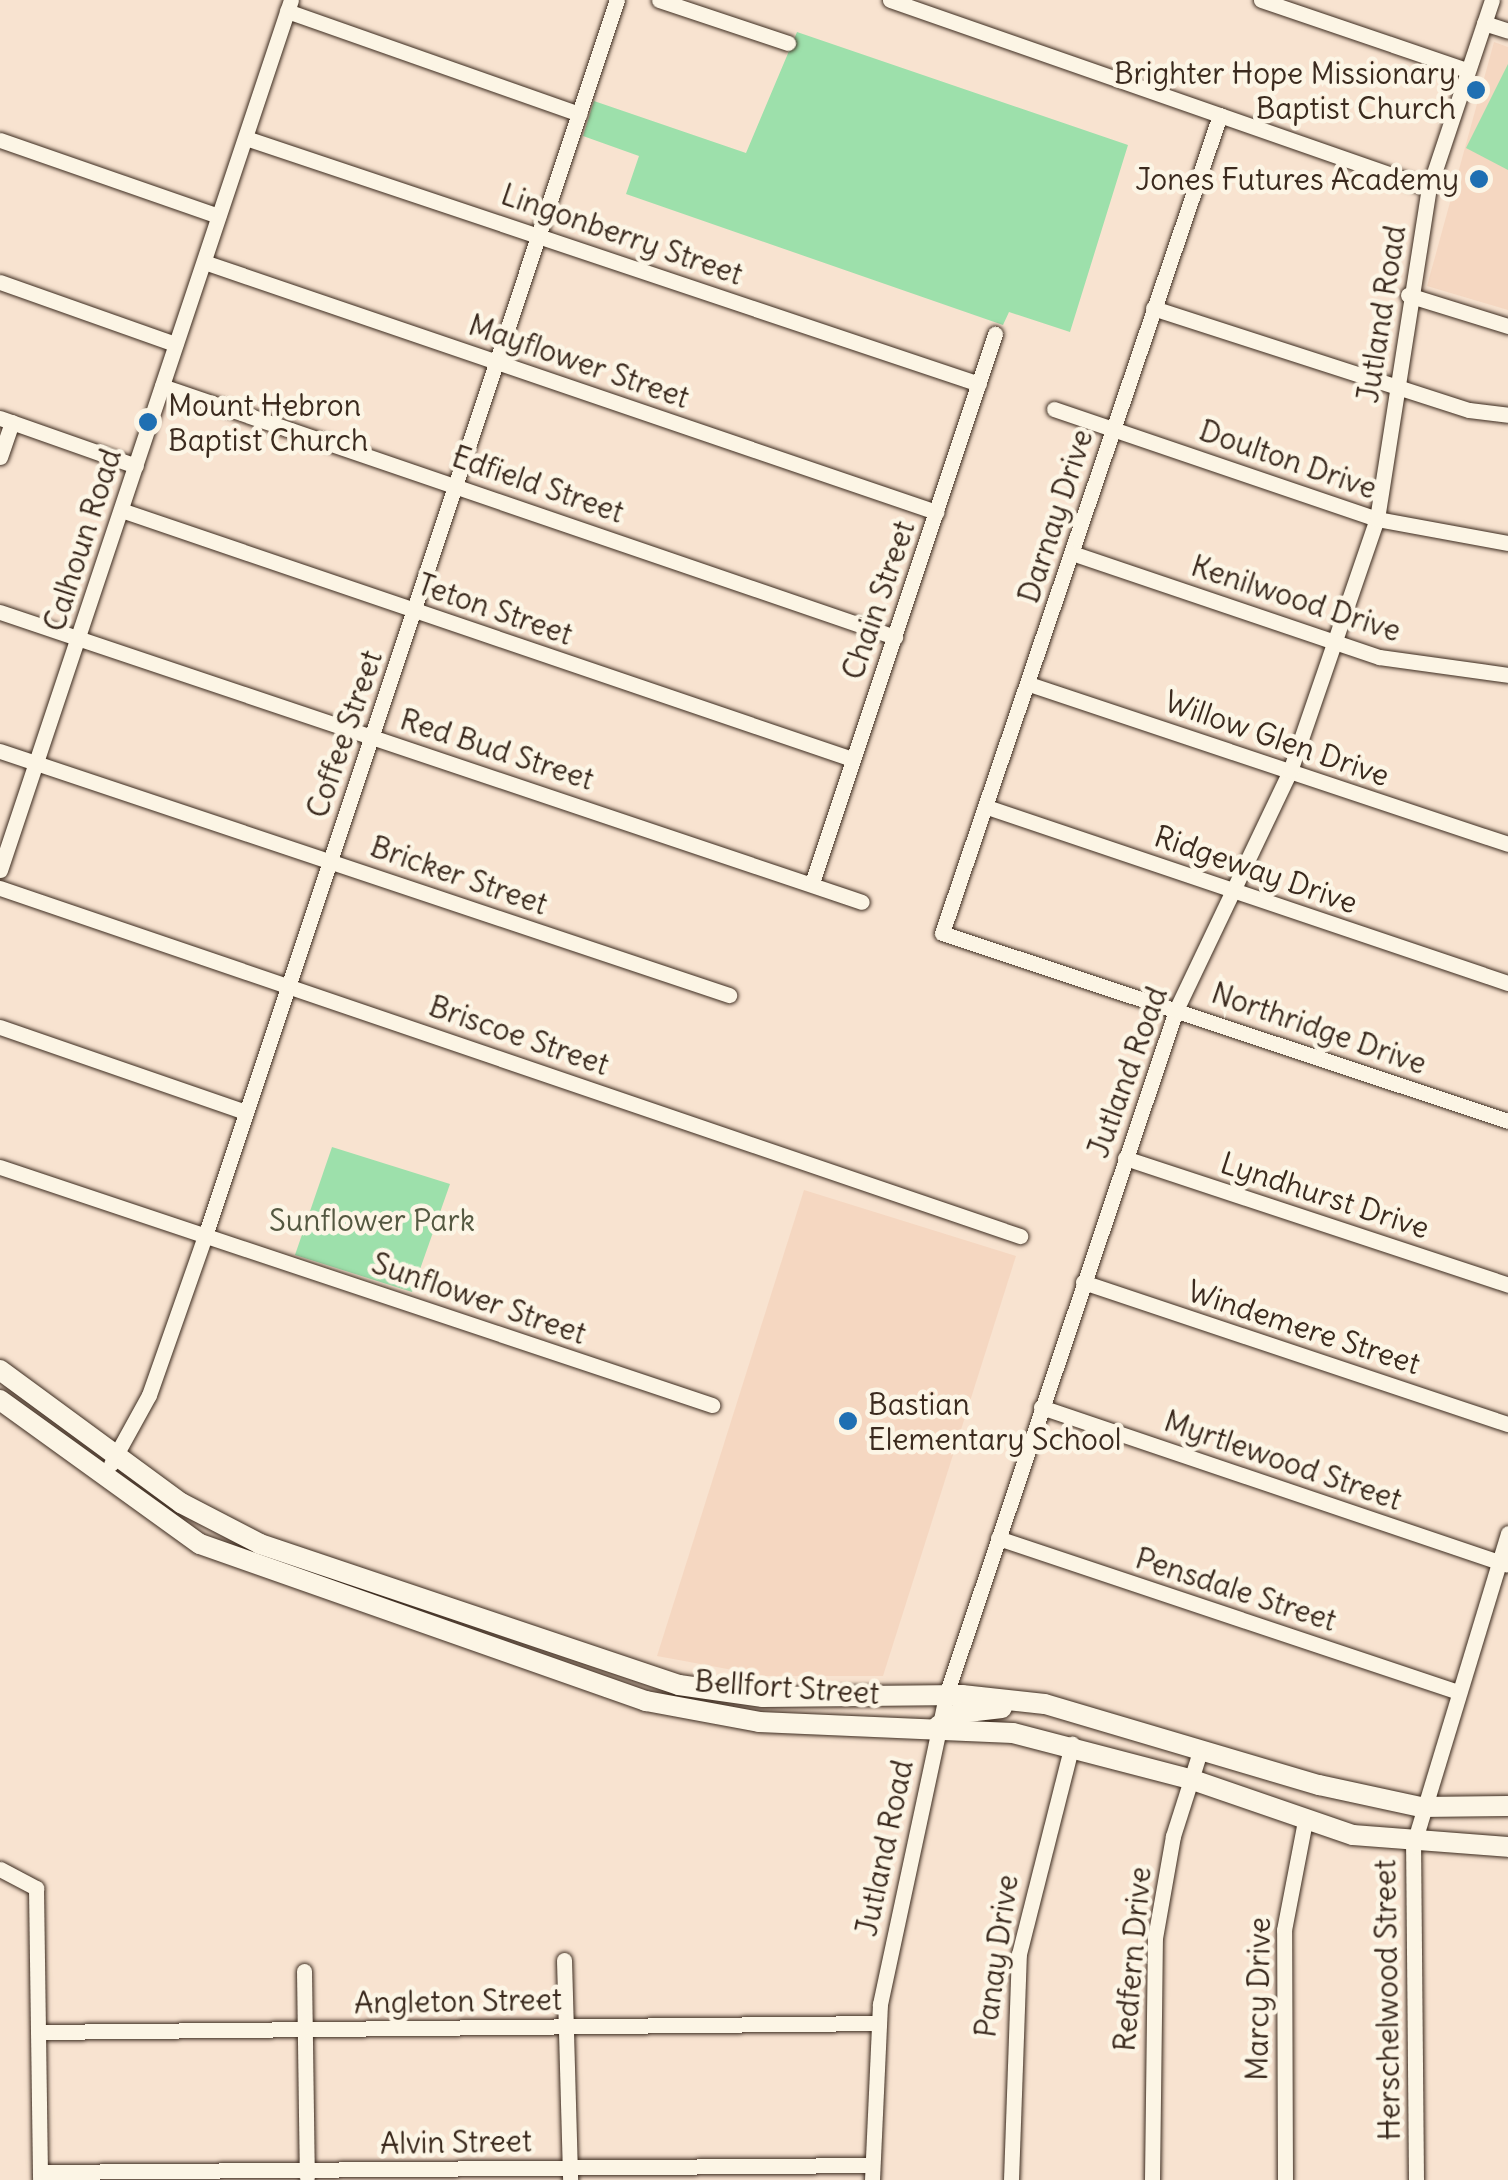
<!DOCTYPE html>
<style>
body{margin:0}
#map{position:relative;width:1508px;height:2180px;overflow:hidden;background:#f8e3d0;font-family:Delius,sans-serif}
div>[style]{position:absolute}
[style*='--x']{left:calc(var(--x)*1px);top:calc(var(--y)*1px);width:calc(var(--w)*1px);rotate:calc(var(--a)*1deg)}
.built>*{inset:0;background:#f5d7c1}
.green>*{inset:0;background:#9de0ab}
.roads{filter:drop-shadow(0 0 2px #3b2a1e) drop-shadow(0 0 2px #3b2a1e)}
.minor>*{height:15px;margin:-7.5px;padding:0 7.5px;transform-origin:7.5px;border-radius:7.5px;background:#fcf5e5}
.major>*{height:20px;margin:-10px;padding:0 10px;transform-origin:10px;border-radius:10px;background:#fcf5e5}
.dots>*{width:28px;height:28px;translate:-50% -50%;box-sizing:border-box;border:5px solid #fcf5e5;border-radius:50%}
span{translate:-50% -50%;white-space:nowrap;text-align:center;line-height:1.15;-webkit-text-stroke:9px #fcf5e5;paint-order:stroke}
.poi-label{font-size:30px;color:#3b2a1e}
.right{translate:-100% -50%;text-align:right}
.left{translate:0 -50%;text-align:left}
.street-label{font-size:30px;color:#3b2a1e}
.park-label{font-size:30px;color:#545841}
</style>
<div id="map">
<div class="built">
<i style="clip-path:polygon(1494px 42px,1508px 47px,1508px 310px,1427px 286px)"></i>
<i style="clip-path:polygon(804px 1190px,1016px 1256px,883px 1676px,765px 1676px,657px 1656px)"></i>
</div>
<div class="green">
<i style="clip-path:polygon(797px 32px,1128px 145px,1070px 332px,1009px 312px,1003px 325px,626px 194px,639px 156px,583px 136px,594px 101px,746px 153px)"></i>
<i style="clip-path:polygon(1508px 64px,1508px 170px,1466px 148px)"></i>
<i style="clip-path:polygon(332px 1147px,450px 1184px,412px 1292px,295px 1255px)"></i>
</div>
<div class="roads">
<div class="minor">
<i style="--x:659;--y:0;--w:136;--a:18.4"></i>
<i style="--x:890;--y:0;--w:571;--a:19.23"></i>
<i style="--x:1261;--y:0;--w:218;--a:18.8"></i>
<i style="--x:287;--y:11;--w:310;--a:19.4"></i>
<i style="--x:1484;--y:23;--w:25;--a:18"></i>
<i style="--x:1220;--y:115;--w:864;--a:108.77"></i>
<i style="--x:942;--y:933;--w:596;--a:18.37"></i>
<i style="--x:246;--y:138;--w:773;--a:18.55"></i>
<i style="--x:0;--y:140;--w:231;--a:19.2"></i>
<i style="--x:204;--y:262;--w:774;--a:18.86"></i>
<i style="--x:0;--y:282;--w:186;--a:19.5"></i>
<i style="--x:1408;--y:295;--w:105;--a:17.2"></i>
<i style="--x:1153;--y:308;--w:332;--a:17.9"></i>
<i style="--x:1469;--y:410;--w:39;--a:7"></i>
<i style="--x:162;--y:386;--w:775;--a:18.9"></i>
<i style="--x:1054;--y:409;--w:341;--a:18.8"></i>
<i style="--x:1377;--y:519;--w:133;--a:10.4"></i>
<i style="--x:0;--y:418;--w:144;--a:19.4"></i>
<i style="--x:0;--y:457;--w:37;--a:-71"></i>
<i style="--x:121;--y:510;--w:772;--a:18.81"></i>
<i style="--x:1072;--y:553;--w:324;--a:18.7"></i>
<i style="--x:1379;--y:657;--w:130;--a:7.9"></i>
<i style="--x:0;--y:612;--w:909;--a:18.59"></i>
<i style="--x:1029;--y:684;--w:505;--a:18.47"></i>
<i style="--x:0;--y:751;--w:769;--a:18.51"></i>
<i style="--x:987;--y:807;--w:550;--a:18.67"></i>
<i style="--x:0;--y:870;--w:917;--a:-71.51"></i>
<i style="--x:812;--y:883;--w:579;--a:-71.57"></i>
<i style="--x:0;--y:888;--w:1078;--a:18.84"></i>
<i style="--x:0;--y:1027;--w:260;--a:19.1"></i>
<i style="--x:1125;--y:1158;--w:404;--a:18.3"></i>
<i style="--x:0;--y:1167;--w:751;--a:18.48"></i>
<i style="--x:1083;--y:1282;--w:448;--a:18.5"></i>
<i style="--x:1041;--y:1407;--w:491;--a:18.7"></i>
<i style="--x:111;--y:1464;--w:79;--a:-61.2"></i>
<i style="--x:149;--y:1395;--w:169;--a:-70.6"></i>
<i style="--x:205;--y:1236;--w:1303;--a:-71.57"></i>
<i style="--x:998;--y:1538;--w:483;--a:18.5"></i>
<i style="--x:0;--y:1869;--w:41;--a:27.8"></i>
<i style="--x:36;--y:1888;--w:292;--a:89.2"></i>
<i style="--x:564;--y:1960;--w:220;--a:88.4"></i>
<i style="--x:304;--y:1971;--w:206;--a:89.2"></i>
<i style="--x:38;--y:2032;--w:840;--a:-0.61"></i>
<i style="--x:40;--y:2172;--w:831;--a:-0.48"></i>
<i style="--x:872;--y:2180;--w:176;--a:-87.4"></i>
<i style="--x:880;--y:2004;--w:316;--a:-77.9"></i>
<i style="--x:946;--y:1695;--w:723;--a:-71.44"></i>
<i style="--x:1176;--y:1010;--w:265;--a:-64.5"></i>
<i style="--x:1290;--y:771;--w:267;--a:-71"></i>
<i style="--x:1377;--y:519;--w:335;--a:-81.1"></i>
<i style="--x:1429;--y:188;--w:198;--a:-71.5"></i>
<i style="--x:1011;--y:2180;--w:226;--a:-88"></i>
<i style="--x:1019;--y:1954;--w:217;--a:-75.8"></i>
<i style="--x:1152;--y:2180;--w:242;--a:-89.3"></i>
<i style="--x:1155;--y:1938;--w:104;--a:-80"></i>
<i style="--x:1173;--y:1836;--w:92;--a:-72.3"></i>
<i style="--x:1285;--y:2180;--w:250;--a:-90.2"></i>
<i style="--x:1284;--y:1930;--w:111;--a:-79.1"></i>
<i style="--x:1416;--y:2180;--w:334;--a:-90.5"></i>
<i style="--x:1413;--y:1846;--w:327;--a:-73.1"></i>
</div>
<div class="major">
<i style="--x:0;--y:1370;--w:225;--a:36.3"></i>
<i style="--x:181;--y:1503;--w:89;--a:27.4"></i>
<i style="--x:260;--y:1544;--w:442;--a:18.6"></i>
<i style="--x:679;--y:1685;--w:85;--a:8.1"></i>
<i style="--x:763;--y:1697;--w:199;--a:-0.6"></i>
<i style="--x:962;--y:1695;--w:83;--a:6.2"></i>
<i style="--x:1045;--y:1704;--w:286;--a:16.5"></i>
<i style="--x:1319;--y:1785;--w:104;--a:12.2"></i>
<i style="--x:1421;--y:1807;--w:87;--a:-0.7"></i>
<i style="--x:0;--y:1400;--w:246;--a:35.8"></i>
<i style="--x:200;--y:1544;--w:473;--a:19.4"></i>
<i style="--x:646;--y:1701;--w:115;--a:10.5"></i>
<i style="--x:759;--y:1722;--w:254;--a:2.5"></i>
<i style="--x:1013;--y:1733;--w:183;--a:14.6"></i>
<i style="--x:1190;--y:1779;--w:172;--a:19"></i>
<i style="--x:1353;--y:1835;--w:155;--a:4.4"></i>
<i style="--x:938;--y:1726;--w:25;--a:-32"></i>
<i style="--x:959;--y:1713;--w:43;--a:-6.6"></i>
</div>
</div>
<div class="dots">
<i style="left:1476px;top:90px;background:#1f6fb2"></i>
<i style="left:1479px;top:179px;background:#1f6fb2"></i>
<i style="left:148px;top:422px;background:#1f6fb2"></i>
<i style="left:848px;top:1421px;background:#1f6fb2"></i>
</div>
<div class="poi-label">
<span class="right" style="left:1456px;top:90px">Brighter Hope Missionary<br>Baptist Church</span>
<span class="right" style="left:1459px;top:179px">Jones Futures Academy</span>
<span class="left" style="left:168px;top:422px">Mount Hebron<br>Baptist Church</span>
<span class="left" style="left:868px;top:1421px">Bastian<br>Elementary School</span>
</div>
<div class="street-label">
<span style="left:622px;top:234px;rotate:19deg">Lingonberry Street</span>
<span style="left:1381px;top:314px;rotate:-81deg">Jutland Road</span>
<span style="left:579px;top:361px;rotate:19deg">Mayflower Street</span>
<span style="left:1288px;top:459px;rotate:19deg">Doulton Drive</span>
<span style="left:538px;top:484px;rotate:19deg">Edfield Street</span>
<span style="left:1055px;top:516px;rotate:-72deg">Darnay Drive</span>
<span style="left:82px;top:540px;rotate:-72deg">Calhoun Road</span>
<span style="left:1296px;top:598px;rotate:18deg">Kenilwood Drive</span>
<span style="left:878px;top:600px;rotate:-71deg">Chain Street</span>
<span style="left:495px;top:609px;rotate:19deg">Teton Street</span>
<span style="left:344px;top:734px;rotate:-71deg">Coffee Street</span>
<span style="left:1277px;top:738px;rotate:19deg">Willow Glen Drive</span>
<span style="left:497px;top:749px;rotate:18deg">Red Bud Street</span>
<span style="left:1256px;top:869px;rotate:19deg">Ridgeway Drive</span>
<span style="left:459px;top:875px;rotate:19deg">Bricker Street</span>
<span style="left:1319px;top:1028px;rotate:19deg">Northridge Drive</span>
<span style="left:519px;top:1035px;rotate:19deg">Briscoe Street</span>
<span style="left:1127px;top:1072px;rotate:-70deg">Jutland Road</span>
<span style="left:1325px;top:1195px;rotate:18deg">Lyndhurst Drive</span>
<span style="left:479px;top:1298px;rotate:19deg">Sunflower Street</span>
<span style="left:1304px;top:1327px;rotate:18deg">Windemere Street</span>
<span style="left:1283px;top:1460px;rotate:19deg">Myrtlewood Street</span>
<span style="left:1236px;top:1589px;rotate:18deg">Pensdale Street</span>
<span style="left:787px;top:1687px;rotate:4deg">Bellfort Street</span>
<span style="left:884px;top:1848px;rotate:-78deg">Jutland Road</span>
<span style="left:996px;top:1956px;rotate:-82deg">Panay Drive</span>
<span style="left:1132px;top:1959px;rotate:-85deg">Redfern Drive</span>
<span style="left:1258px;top:1999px;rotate:-89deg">Marcy Drive</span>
<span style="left:1387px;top:2000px;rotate:-91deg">Herschelwood Street</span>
<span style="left:458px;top:2001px;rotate:-1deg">Angleton Street</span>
<span style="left:456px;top:2142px;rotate:-1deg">Alvin Street</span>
</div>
<div class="park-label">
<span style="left:372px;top:1220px">Sunflower Park</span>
</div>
</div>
